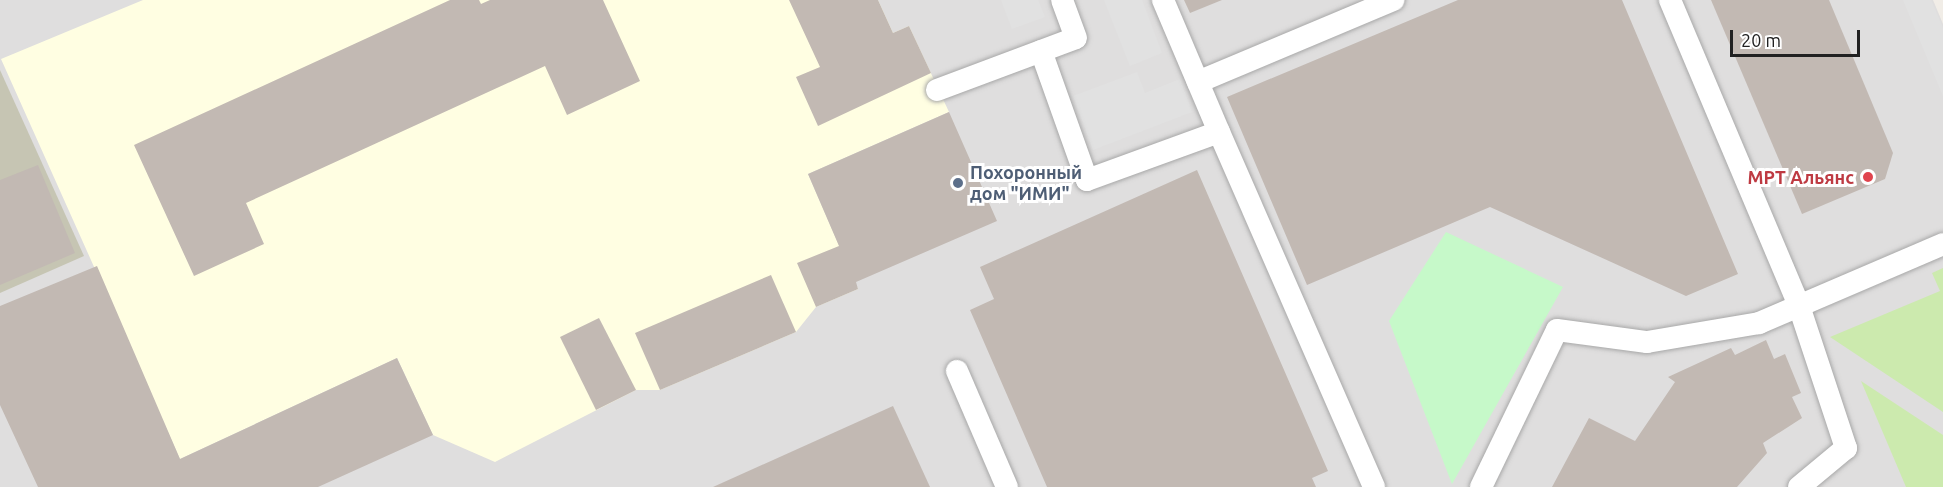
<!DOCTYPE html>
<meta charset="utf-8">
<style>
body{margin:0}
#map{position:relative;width:1943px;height:487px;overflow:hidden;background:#f1ede7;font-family:Ubuntu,sans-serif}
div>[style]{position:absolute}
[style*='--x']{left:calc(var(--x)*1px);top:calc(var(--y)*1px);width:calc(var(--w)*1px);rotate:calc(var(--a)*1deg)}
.residential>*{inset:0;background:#dfdede}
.education>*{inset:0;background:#fffee2}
.construction>*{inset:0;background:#c6c5b3}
.grass>*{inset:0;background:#cceaae}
.park>*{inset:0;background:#c6f9c9}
.parking>*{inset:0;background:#e1e1e1}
.building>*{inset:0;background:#c2b9b3}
.roads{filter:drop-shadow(0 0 2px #a8a8a8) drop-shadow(0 0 2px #a8a8a8)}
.service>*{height:22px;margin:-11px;padding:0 11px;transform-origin:11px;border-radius:11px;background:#fff}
.dots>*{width:16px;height:16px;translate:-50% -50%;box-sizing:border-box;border:3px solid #fff;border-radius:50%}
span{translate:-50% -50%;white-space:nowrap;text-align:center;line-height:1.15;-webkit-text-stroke:6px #fff;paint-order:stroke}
.service-label{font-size:18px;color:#4e5e75;font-weight:700}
.left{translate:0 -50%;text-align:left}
.health-label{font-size:18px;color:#be3a42;font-weight:700}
.right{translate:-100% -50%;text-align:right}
.scale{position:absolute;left:1730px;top:30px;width:130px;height:27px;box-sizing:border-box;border:3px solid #212121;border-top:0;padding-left:8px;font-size:18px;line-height:21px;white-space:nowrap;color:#212121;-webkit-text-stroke:4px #fff;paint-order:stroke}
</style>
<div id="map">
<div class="residential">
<i style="clip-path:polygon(0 0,1933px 0,1943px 24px,1943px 487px,0 487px)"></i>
</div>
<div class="education">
<i style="clip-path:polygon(143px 0,878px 0,893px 33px,909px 26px,949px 112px,808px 174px,858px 289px,816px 307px,796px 332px,660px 390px,636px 390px,495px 462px,433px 435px,397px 358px,180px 459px,1px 59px)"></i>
</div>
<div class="construction">
<i style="clip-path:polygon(0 70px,84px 256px,0 293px)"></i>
</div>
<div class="grass">
<i style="clip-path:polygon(1943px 268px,1943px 412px,1830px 337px,1940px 291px,1932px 273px)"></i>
<i style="clip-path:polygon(1861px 381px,1943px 435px,1943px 487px,1906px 487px)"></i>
</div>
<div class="park">
<i style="clip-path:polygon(1446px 232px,1563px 287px,1452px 484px,1389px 321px)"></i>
</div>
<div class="parking">
<i style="clip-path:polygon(1001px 0,1038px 0,1045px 17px,1012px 29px)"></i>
<i style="clip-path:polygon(1104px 0,1142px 0,1162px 53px,1130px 66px)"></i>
<i style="clip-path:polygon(1903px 0,1931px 0,1943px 28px,1943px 96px)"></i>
<i style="clip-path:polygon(1137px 72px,1145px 93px,1180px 79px,1192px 112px,1093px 150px,1073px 96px)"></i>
</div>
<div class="building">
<i style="clip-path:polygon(450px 0,479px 0,481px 4px,490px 0,603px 0,640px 81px,567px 115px,545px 66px,246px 203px,264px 244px,194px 276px,134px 145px)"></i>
<i style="clip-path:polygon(789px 0,878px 0,893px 33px,909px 26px,931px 73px,818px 126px,796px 77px,820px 67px)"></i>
<i style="clip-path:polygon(1184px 0,1222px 0,1190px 13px)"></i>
<i style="clip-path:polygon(1458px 0,1622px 0,1738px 274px,1686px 296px,1490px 207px,1307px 285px,1227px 97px)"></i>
<i style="clip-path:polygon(1711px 0,1829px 0,1893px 153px,1885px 179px,1802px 214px)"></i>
<i style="clip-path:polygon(949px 112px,997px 221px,856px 282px,858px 289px,816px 307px,797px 263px,839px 246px,808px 174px)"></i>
<i style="clip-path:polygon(38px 165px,75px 253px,0 285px,0 180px)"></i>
<i style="clip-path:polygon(1197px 170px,1328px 471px,1312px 478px,1316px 487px,1047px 487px,970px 310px,994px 299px,980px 267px)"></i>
<i style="clip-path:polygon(97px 266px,180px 459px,397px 358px,433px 435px,318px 487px,38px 487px,0 405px,0 306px)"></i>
<i style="clip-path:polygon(771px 275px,796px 332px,660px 390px,635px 333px)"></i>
<i style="clip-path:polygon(599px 318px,636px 390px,596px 410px,560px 337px)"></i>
<i style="clip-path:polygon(1766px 340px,1774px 359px,1785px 354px,1801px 393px,1792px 397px,1802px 418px,1763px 443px,1767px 453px,1737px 487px,1552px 487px,1589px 418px,1635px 441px,1675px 382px,1668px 377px,1731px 348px,1735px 355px)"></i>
<i style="clip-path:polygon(893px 406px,930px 487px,713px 487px)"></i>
</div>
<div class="roads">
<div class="service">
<i style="--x:1163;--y:0;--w:143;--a:67"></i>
<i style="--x:1670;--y:0;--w:332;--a:67.1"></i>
<i style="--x:1799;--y:306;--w:150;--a:71.7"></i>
<i style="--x:1846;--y:448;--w:61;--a:140.3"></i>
<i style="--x:1041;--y:51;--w:137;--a:70.4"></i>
<i style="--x:1087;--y:180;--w:140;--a:-20"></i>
<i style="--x:1219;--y:132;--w:387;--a:66.4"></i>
<i style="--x:1198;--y:82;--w:212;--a:-22.8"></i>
<i style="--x:937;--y:90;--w:148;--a:-20.5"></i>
<i style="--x:1076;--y:38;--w:40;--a:-110.2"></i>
<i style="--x:957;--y:371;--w:126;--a:66.7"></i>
<i style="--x:1481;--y:487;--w:174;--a:-64.2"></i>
<i style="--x:1557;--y:330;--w:91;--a:7.6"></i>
<i style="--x:1647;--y:342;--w:114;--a:-9.6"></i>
<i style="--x:1759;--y:323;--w:200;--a:-23.2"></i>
</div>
</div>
<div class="dots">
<i style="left:1868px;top:177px;background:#e0444e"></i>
<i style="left:958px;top:183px;background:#5c6f8a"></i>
</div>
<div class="service-label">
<span class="left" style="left:970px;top:183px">Похоронный<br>дом "ИМИ"</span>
</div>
<div class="health-label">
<span class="right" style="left:1854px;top:177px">МРТ Альянс</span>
</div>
<div class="scale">20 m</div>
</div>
